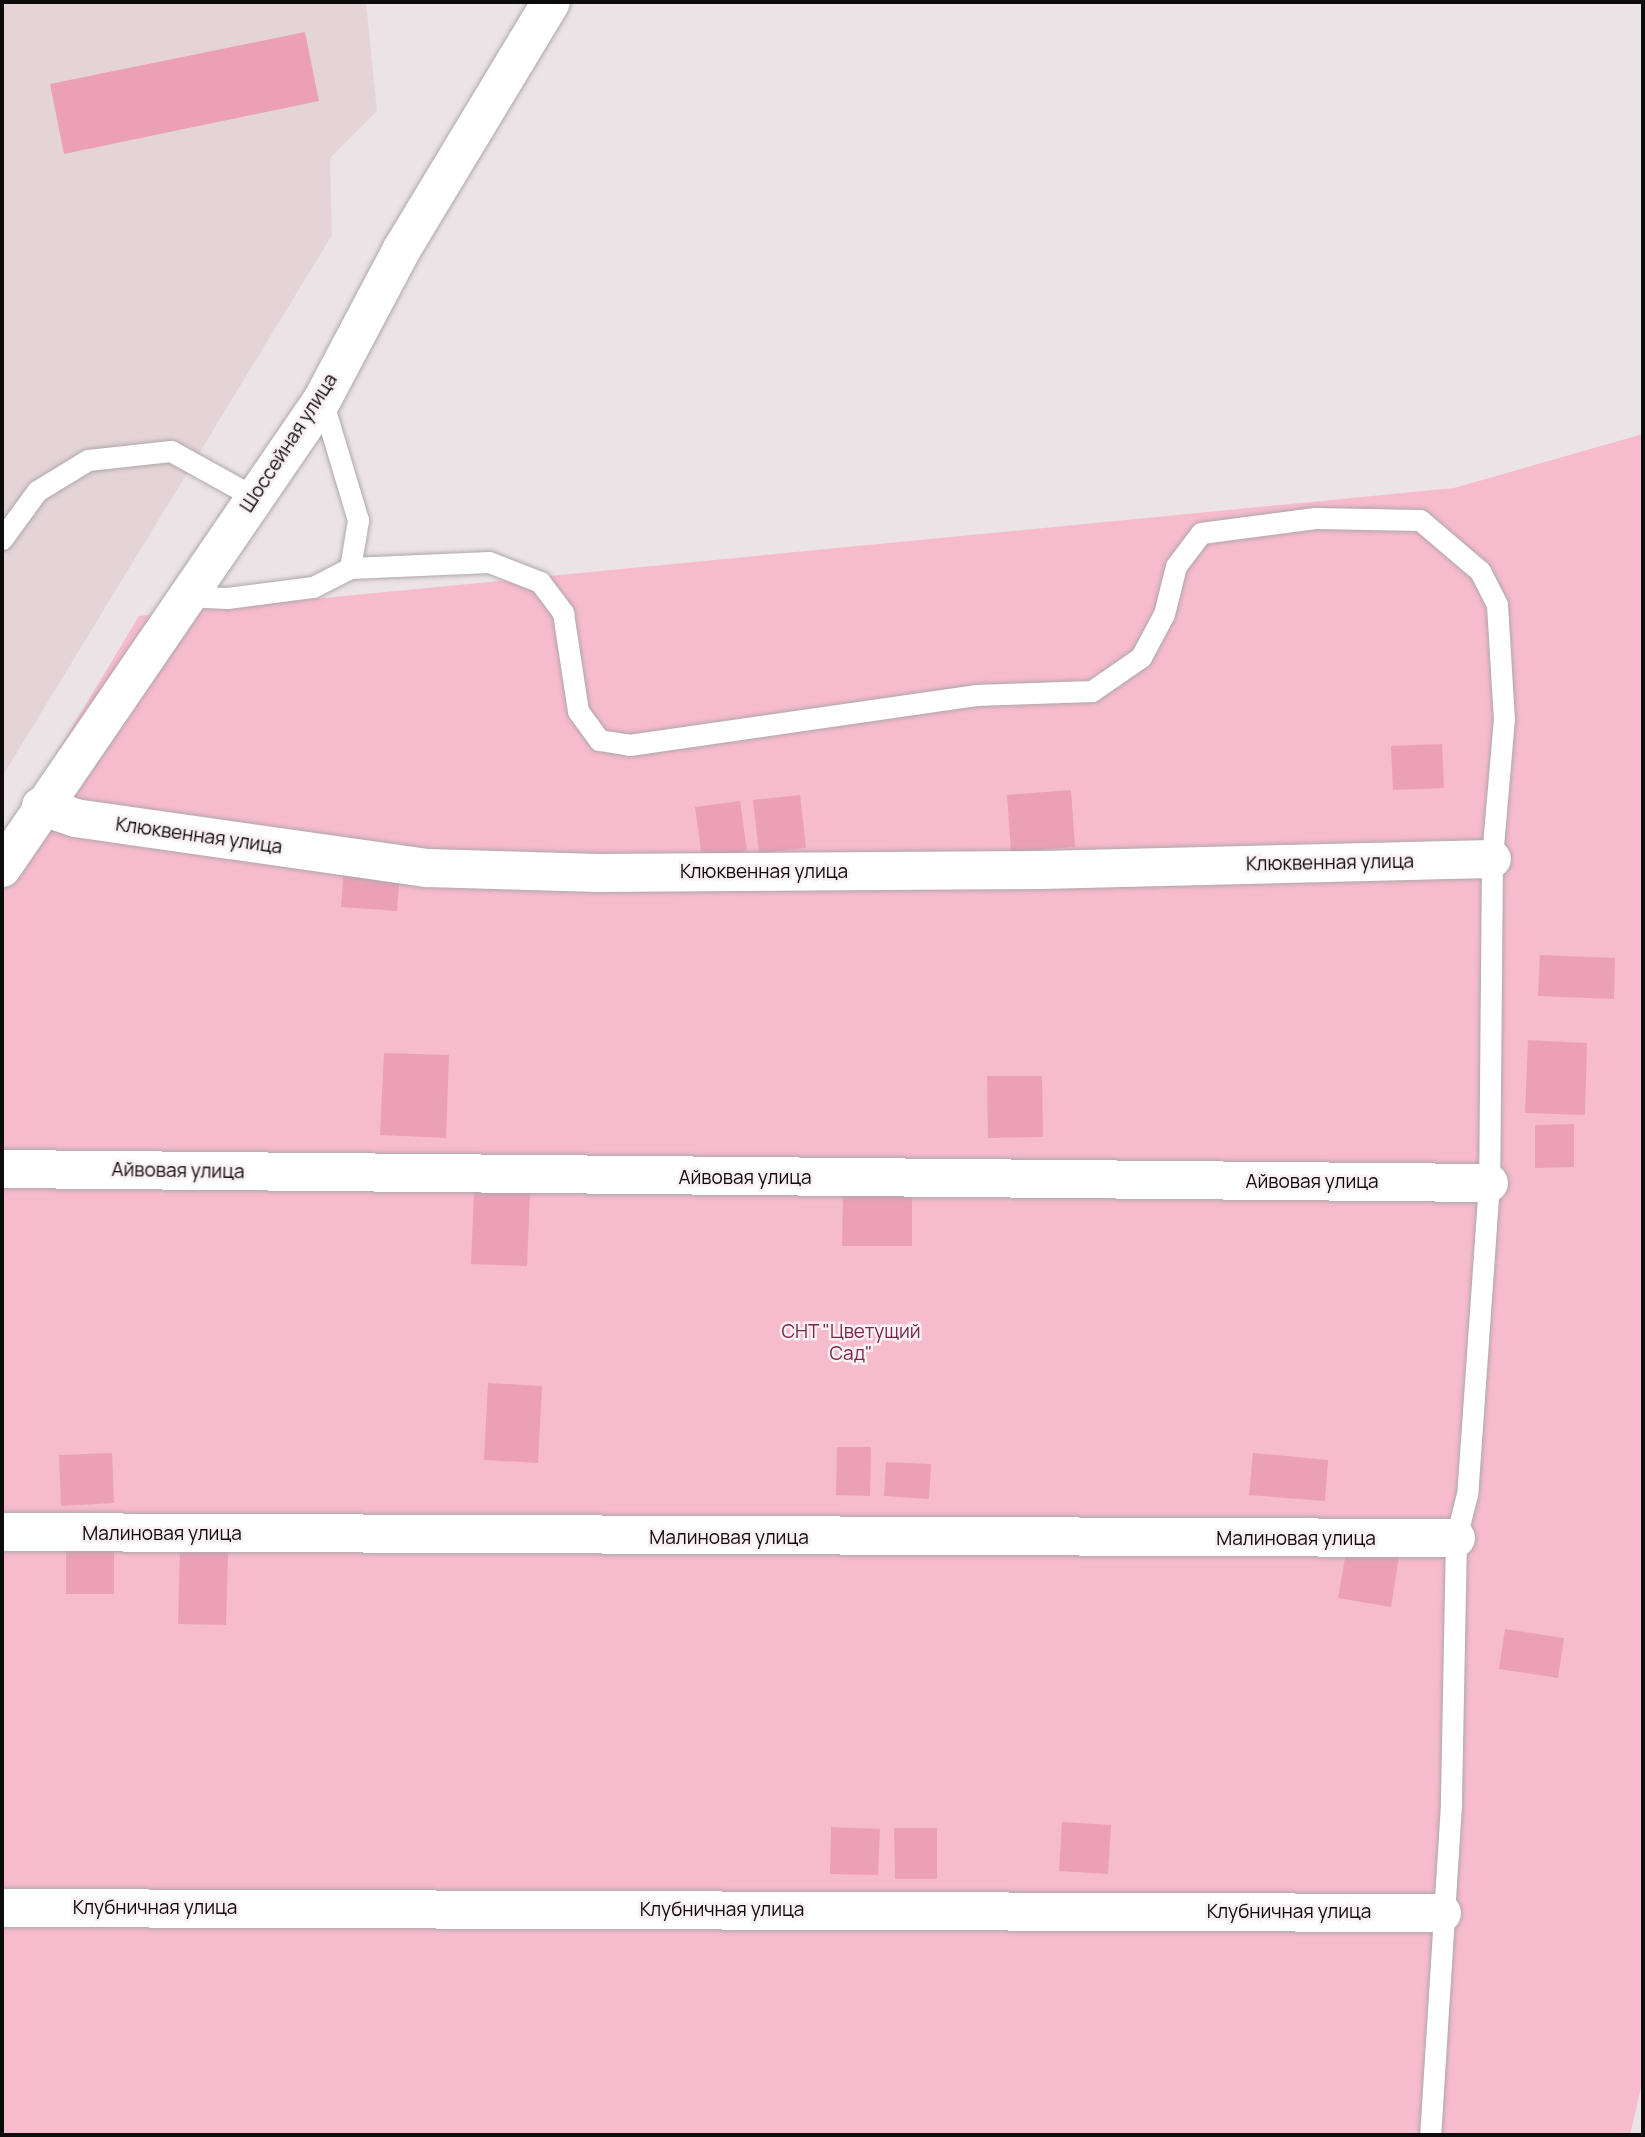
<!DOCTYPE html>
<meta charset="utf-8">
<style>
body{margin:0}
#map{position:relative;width:1645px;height:2137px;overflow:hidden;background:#ebe3e5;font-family:Manrope,sans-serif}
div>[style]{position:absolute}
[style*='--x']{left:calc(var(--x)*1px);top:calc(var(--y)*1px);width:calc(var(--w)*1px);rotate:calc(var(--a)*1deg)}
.built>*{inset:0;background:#e4d4d8}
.green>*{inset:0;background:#f7bbce}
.building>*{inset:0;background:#eba0b8}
.roads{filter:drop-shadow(0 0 2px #afa7aa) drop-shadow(0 0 2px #afa7aa)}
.service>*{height:21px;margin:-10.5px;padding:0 10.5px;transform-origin:10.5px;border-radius:10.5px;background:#fff}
.minor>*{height:38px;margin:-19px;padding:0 19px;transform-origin:19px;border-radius:19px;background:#fff}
span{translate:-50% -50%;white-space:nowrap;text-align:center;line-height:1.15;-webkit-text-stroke:5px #f8f0f2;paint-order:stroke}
.street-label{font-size:19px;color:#0e0b0c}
.park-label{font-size:19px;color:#7b2549}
.frame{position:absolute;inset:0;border:4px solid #0e0b0c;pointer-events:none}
</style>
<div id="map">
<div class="built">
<i style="clip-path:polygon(2px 2px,366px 2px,377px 111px,330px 158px,332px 235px,2px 777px)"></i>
</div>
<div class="green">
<i style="clip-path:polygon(1643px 434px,1643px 2079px,1630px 2135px,2px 2135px,2px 844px,139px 616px,1454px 488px)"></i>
</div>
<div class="building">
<i style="clip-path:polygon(305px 32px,319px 101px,64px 154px,50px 84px)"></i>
<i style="clip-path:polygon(1442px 744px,1444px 788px,1393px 790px,1391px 746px)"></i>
<i style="clip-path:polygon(1071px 790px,1075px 847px,1011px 852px,1007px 795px)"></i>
<i style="clip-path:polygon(800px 795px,806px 848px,759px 853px,753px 800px)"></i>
<i style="clip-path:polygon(740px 801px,747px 851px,702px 858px,695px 807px)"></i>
<i style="clip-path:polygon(344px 866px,400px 871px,397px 911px,341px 907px)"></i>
<i style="clip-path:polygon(1540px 955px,1615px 958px,1614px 999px,1538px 996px)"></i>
<i style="clip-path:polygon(1528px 1040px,1587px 1043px,1585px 1115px,1525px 1113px)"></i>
<i style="clip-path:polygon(384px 1053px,449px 1055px,446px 1138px,380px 1135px)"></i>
<i style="clip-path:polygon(987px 1076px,1042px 1076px,1043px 1137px,988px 1138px)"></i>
<i style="clip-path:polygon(1574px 1124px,1574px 1167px,1535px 1168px,1535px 1125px)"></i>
<i style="clip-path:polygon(474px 1192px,530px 1193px,527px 1266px,471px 1264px)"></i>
<i style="clip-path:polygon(843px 1195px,912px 1195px,912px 1246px,842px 1246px)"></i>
<i style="clip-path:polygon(488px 1383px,542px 1386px,538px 1463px,484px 1460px)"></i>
<i style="clip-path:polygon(837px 1447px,871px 1447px,870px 1496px,836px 1495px)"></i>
<i style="clip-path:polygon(112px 1453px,114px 1503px,61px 1506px,59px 1455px)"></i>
<i style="clip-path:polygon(1253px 1453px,1328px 1460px,1325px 1501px,1249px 1495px)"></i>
<i style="clip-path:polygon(886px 1462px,931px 1464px,929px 1499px,884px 1496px)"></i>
<i style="clip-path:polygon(1347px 1547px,1399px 1556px,1391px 1607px,1338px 1598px)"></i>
<i style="clip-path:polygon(66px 1549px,114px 1549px,114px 1594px,66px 1594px)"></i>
<i style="clip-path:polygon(180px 1550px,228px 1552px,226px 1625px,178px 1624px)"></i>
<i style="clip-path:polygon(1505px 1629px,1564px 1638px,1558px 1678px,1499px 1669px)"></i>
<i style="clip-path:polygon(1062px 1822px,1111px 1825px,1108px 1874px,1059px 1871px)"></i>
<i style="clip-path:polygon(831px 1827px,880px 1829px,878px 1875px,830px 1874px)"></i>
<i style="clip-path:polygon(894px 1828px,937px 1828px,937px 1879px,895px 1879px)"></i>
</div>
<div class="roads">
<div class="service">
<i style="--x:2;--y:539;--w:59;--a:-53.9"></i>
<i style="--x:37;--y:491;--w:60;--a:-31.3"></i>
<i style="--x:88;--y:460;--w:83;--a:-6.2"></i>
<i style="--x:171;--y:451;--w:95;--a:29"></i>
<i style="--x:350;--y:568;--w:139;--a:-2.5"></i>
<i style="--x:489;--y:562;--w:55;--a:21.4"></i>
<i style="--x:540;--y:582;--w:39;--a:53"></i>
<i style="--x:563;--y:613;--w:99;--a:81.3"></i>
<i style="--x:578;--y:711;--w:36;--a:54"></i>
<i style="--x:599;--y:740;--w:30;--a:9"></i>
<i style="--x:629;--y:745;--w:350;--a:-8.2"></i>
<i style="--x:975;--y:695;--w:117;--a:-2"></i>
<i style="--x:1092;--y:691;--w:60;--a:-34.8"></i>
<i style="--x:1141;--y:657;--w:49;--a:-61.9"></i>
<i style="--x:1164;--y:614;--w:49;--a:-76"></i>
<i style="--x:1176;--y:566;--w:41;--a:-52.9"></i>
<i style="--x:1201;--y:533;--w:115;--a:-7.5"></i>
<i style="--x:1315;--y:518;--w:105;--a:1.1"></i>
<i style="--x:1420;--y:520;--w:79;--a:40.4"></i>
<i style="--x:1480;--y:571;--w:38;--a:63"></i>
<i style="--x:1497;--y:605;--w:113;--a:86.5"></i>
<i style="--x:1504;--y:718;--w:142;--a:94.9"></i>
<i style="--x:1492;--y:859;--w:324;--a:90.5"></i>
<i style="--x:1489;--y:1183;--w:312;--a:94"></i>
<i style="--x:1467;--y:1494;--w:45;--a:104"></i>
<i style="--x:1456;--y:1538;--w:266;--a:91.1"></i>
<i style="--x:1451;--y:1804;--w:332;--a:93.6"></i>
<i style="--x:186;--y:596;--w:41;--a:2.8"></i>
<i style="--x:227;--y:598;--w:87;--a:-7.3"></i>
<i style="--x:313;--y:587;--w:42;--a:-27.2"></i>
<i style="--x:350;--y:568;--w:49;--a:-80.5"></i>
<i style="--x:358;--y:520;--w:125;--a:-106.7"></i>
</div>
<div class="minor">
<i style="--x:41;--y:806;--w:36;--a:19"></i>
<i style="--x:75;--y:818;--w:356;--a:8.1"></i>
<i style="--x:427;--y:868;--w:171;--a:1.7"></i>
<i style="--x:598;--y:873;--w:443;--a:-0.4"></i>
<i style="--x:1041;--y:870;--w:451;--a:-1.4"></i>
<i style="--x:2;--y:868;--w:567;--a:-55.64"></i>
<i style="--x:322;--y:400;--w:171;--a:-62.1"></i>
<i style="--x:402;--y:249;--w:288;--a:-58.9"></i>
<i style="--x:2;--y:1169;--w:1487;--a:0.54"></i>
<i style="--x:2;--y:1532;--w:1454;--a:0.24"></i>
<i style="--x:2;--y:1908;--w:1440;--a:0.2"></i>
</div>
</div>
<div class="street-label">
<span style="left:289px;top:443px;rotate:-57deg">Шоссейная улица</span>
<span style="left:199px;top:836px;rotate:8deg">Клюквенная улица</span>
<span style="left:1330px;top:863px;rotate:-1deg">Клюквенная улица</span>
<span style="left:764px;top:872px">Клюквенная улица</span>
<span style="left:178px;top:1171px;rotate:1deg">Айвовая улица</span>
<span style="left:745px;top:1178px">Айвовая улица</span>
<span style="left:1312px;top:1182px">Айвовая улица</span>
<span style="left:162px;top:1534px">Малиновая улица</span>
<span style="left:729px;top:1538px">Малиновая улица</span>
<span style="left:1296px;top:1539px">Малиновая улица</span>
<span style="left:155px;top:1908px">Клубничная улица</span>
<span style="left:722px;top:1910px">Клубничная улица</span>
<span style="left:1289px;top:1912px">Клубничная улица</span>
</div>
<div class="park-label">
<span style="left:851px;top:1343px">СНТ "Цветущий<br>Сад"</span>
</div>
<div class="frame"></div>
</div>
